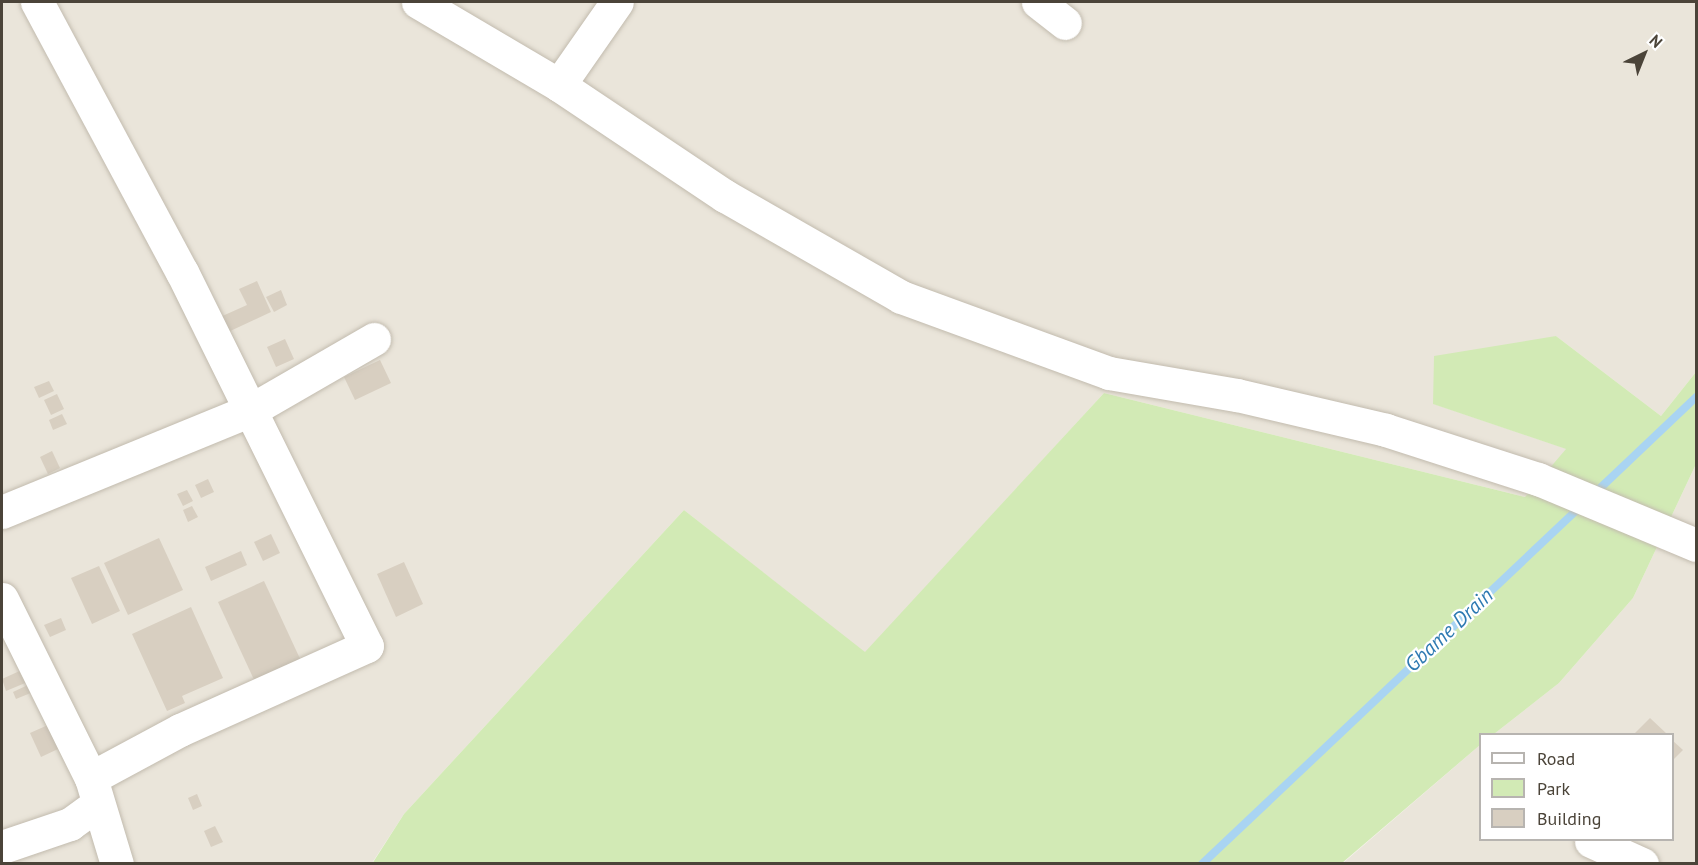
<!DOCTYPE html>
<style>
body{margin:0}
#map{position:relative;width:1698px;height:865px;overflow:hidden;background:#f6f3ec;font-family:"PT Sans",sans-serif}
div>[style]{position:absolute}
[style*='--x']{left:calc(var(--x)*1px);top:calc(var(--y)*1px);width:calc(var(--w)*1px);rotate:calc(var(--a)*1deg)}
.residential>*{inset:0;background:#eae5da}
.green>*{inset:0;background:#d2eab5}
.stream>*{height:8px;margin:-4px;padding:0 4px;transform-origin:4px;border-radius:4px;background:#a9d4f2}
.building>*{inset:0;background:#d8cfc1}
.roads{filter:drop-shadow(0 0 2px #c2bbae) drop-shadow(0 0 2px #c2bbae)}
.minor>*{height:33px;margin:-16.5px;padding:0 16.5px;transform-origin:16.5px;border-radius:16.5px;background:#fff}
span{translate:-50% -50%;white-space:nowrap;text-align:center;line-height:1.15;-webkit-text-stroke:4.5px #fff;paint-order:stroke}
.water-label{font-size:21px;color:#2e7ab2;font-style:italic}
.frame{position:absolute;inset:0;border:3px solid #4b4439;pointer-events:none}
.legend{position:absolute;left:1479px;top:733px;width:195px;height:108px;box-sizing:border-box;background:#fff;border:2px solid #b7b4b0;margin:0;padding:8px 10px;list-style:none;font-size:18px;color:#4b4439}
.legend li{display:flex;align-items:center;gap:12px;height:30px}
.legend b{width:30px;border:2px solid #b7b4b0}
.north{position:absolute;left:1614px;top:24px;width:60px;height:60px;-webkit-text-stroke:4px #fff;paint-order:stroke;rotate:43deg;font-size:16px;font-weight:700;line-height:24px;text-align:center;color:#4b4439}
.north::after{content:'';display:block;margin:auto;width:21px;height:27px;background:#4b4439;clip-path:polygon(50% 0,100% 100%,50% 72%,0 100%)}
</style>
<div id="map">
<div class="residential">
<i style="clip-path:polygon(2px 2px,1696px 2px,1696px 372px,1661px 416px,1556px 336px,1434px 404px,1567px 449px,1525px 497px,1104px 393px,865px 653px,684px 510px,404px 814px,372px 863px,2px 864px)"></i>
<i style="clip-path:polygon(1696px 464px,1696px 863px,1342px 864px,1480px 745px,1480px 840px,1672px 840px,1672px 734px,1494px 734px,1559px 683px,1633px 598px)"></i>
</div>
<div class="green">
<i style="clip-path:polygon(1556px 336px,1661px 416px,1696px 372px,1696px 464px,1633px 598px,1559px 683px,1494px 734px,1480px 734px,1480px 745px,1342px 863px,372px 864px,404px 814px,684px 510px,865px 652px,1104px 393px,1525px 497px,1566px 449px,1433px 404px,1434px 356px)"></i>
</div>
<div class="stream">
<i style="--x:1595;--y:493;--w:139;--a:-43.5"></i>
<i style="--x:1202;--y:864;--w:523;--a:-43.37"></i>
</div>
<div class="building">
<i style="clip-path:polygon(257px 281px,271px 312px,226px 333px,218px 318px,247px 305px,239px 289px)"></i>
<i style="clip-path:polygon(281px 290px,287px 305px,274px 312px,266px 297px)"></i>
<i style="clip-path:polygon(285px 339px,294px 359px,276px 367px,267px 347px)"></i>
<i style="clip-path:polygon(380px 360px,391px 383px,355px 400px,344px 377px)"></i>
<i style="clip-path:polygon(49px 381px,54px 391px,39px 398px,34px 387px)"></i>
<i style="clip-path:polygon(57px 394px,64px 409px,51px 415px,44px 400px)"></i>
<i style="clip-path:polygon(62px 414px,67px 424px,53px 430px,49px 420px)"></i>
<i style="clip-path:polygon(52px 451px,60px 468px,48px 474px,40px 457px)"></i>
<i style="clip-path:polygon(208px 479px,214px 492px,201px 498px,195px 485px)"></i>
<i style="clip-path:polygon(187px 490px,193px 501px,183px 506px,177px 494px)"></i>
<i style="clip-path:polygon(192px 506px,198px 517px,188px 522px,183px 510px)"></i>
<i style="clip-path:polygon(271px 534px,280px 553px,263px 561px,254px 542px)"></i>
<i style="clip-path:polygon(159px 538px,183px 590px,128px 615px,104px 563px)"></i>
<i style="clip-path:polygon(241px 551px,247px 565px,211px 581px,205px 567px)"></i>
<i style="clip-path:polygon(404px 562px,423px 604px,396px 617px,377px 574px)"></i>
<i style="clip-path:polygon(99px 566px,120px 611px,92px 624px,71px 578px)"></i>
<i style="clip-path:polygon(264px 581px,302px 663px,256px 684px,218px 602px)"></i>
<i style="clip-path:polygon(191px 607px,223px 678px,182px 696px,185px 703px,167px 711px,132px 634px)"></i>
<i style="clip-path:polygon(61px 618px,66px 630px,50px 637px,44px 625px)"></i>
<i style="clip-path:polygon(24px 669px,30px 681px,6px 691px,2px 679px)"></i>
<i style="clip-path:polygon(30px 684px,33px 692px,16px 699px,13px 692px)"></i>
<i style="clip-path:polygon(1650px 718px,1667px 734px,1634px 734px)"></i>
<i style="clip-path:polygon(48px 725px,58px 749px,41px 757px,30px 733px)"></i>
<i style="clip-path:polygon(1672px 740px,1683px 750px,1672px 761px)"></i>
<i style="clip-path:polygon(197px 794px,202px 806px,193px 810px,188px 798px)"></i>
<i style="clip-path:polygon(215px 826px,223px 842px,211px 847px,204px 831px)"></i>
</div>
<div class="roads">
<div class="minor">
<i style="--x:37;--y:2;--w:306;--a:61.8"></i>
<i style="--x:182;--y:272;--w:417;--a:63.7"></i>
<i style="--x:367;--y:646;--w:205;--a:155.8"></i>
<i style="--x:180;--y:730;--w:101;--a:151.7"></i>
<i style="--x:418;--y:2;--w:164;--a:30.5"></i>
<i style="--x:559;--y:85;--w:200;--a:33.8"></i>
<i style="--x:725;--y:196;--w:203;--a:29.8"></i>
<i style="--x:901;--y:297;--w:221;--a:20.1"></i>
<i style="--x:1109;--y:373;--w:130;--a:9.8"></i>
<i style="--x:1237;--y:395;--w:153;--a:13.2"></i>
<i style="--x:1386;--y:430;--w:160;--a:17.9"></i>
<i style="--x:1538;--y:479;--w:171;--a:22.7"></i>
<i style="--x:1038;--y:2;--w:34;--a:38"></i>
<i style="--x:559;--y:85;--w:101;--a:-55.1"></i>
<i style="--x:2;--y:512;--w:269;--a:-22.3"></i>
<i style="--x:251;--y:410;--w:142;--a:-30"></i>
<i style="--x:2;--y:599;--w:200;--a:63.6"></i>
<i style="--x:91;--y:778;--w:90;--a:73.2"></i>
<i style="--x:1591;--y:841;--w:56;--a:24.3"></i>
<i style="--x:2;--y:847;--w:72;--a:-18.7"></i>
<i style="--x:70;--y:824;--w:34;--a:-36"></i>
</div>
</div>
<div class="water-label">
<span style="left:1449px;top:630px;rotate:-43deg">Gbame Drain</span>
</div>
<div class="frame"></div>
<ul class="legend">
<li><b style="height:8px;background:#fff"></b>Road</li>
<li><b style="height:16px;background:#d2eab5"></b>Park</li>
<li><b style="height:16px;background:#d8cfc1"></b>Building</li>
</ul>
<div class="north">N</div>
</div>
